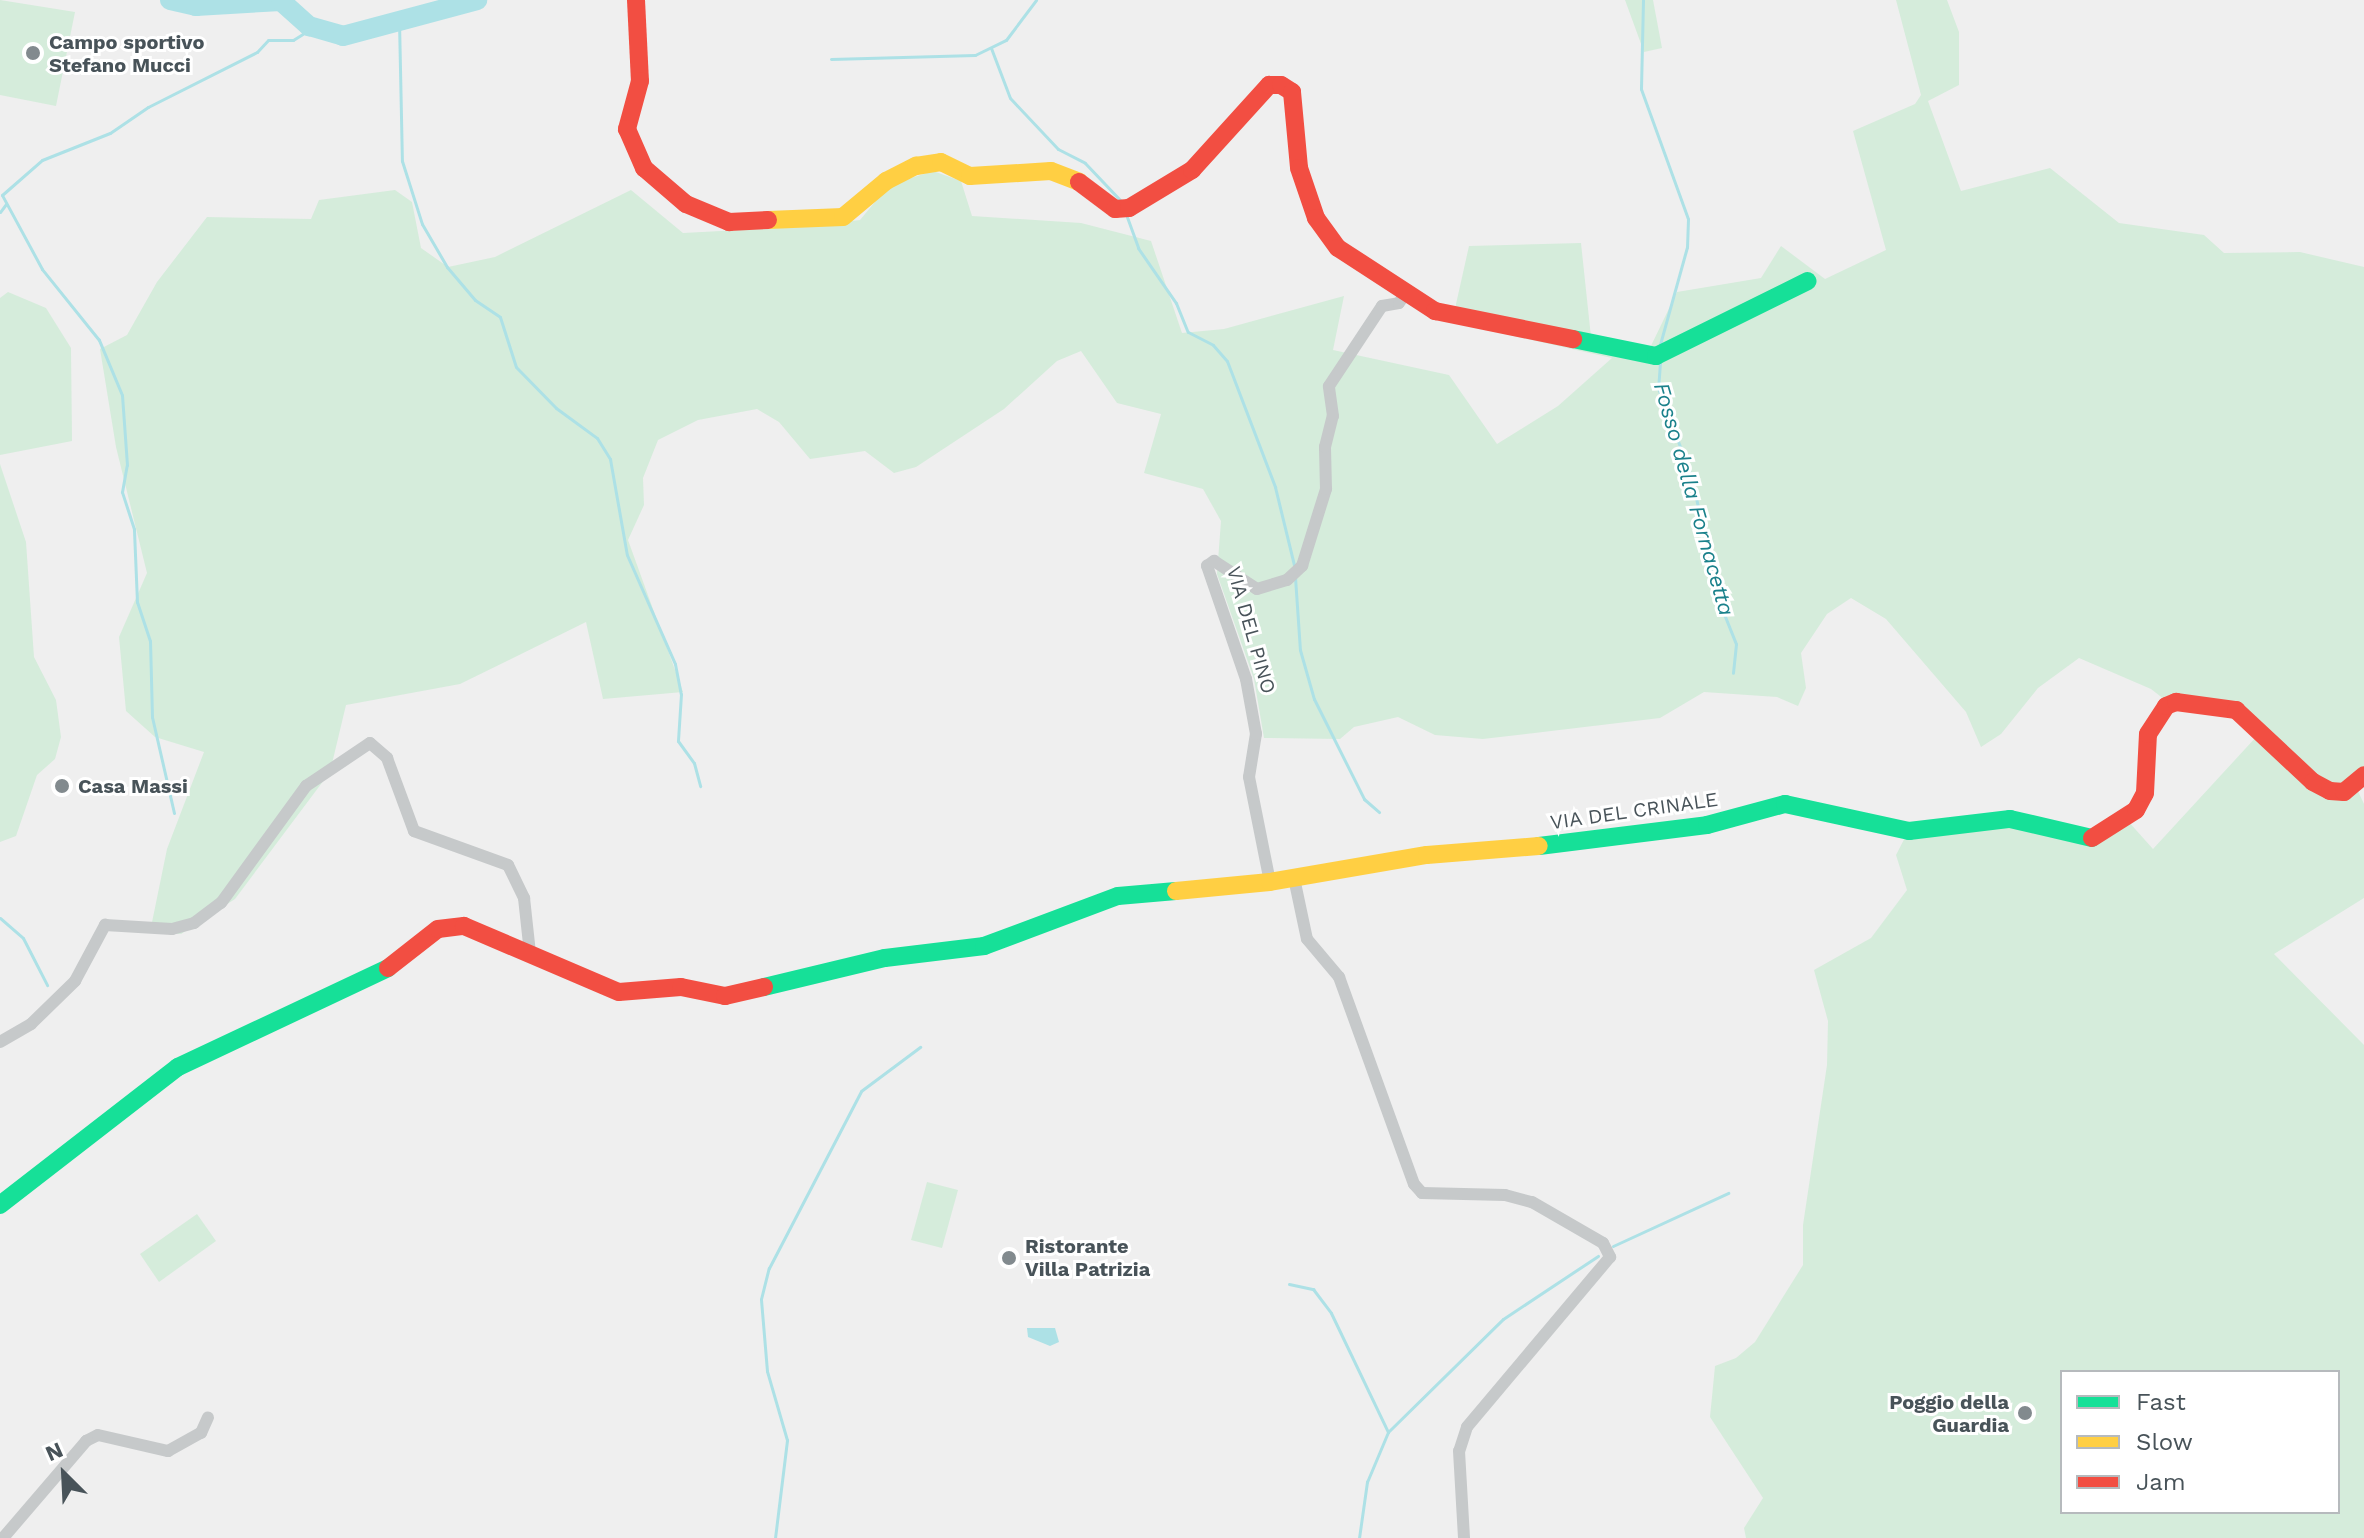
<!DOCTYPE html>
<style>
body{margin:0}
#map{position:relative;width:2364px;height:1538px;overflow:hidden;background:#efefef;font-family:"Work Sans",sans-serif}
div>[style]{position:absolute}
[style*='--x']{left:calc(var(--x)*1px);top:calc(var(--y)*1px);width:calc(var(--w)*1px);rotate:calc(var(--a)*1deg)}
.green>*{inset:0;background:#d5ecdb}
.water>*{inset:0;background:#ade1e6}
.stream>*{height:3px;margin:-1.5px;padding:0 1.5px;transform-origin:1.5px;border-radius:1.5px;background:#ade1e6}
.river>*{height:20px;margin:-10px;padding:0 10px;transform-origin:10px;border-radius:10px;background:#ade1e6}
.street>*{height:12px;margin:-6px;padding:0 6px;transform-origin:6px;border-radius:6px;background:#c6c9ca}
.fast>*{height:18px;margin:-9px;padding:0 9px;transform-origin:9px;border-radius:9px;background:#16e098}
.slow>*{height:18px;margin:-9px;padding:0 9px;transform-origin:9px;border-radius:9px;background:#ffcf43}
.jam>*{height:18px;margin:-9px;padding:0 9px;transform-origin:9px;border-radius:9px;background:#f24e42}
.dots>*{width:22px;height:22px;translate:-50% -50%;box-sizing:border-box;border:4px solid #fff;border-radius:50%}
span{translate:-50% -50%;white-space:nowrap;text-align:center;line-height:1.15;-webkit-text-stroke:6px #fff;paint-order:stroke}
.poi-label{font-size:20px;color:#485359;font-weight:700}
.left{translate:0 -50%;text-align:left}
.right{translate:-100% -50%;text-align:right}
.street-label{font-size:20px;color:#485359}
.water-label{font-size:22px;color:#1a818b;font-style:italic}
.legend{position:absolute;left:2060px;top:1370px;width:280px;height:144px;box-sizing:border-box;background:#fff;border:2px solid #b6babd;margin:0;padding:10px 14px;list-style:none;font-size:24px;color:#485359}
.legend li{display:flex;align-items:center;gap:16px;height:40px}
.legend b{width:40px;border:2px solid #b6babd}
.north{position:absolute;left:24px;top:1434px;width:80px;height:80px;-webkit-text-stroke:6px #fff;paint-order:stroke;rotate:336deg;font-size:22px;font-weight:700;line-height:32px;text-align:center;color:#485359}
.north::after{content:'';display:block;margin:auto;width:28px;height:36px;background:#485359;clip-path:polygon(50% 0,100% 100%,50% 72%,0 100%)}
</style>
<div id="map">
<div class="green">
<i style="clip-path:polygon(0 0,75px 12px,56px 106px,0 95px)"></i>
<i style="clip-path:polygon(1625px 0,1653px 0,1662px 48px,1644px 52px)"></i>
<i style="clip-path:polygon(evenodd,1896px 0,1947px 0,1959px 32px,1959px 85px,1928px 101px,1961px 191px,2050px 168px,2119px 223px,2204px 235px,2224px 253px,2300px 252px,2364px 267px,2364px 771px,2357px 789px,2364px 804px,2364px 898px,2274px 954px,2364px 1045px,2364px 1538px,1746px 1538px,1744px 1528px,1763px 1498px,1710px 1417px,1715px 1366px,1736px 1358px,1755px 1342px,1803px 1265px,1803px 1225px,1827px 1065px,1828px 1021px,1814px 970px,1871px 938px,1907px 890px,1896px 855px,1913px 822px,2014px 813px,2089px 836px,2119px 811px,2153px 849px,2257px 736px,2236px 715px,2174px 707px,2151px 689px,2079px 658px,2038px 688px,2001px 734px,1981px 747px,1966px 712px,1886px 619px,1851px 598px,1827px 614px,1801px 653px,1806px 688px,1798px 706px,1777px 697px,1704px 692px,1660px 718px,1483px 739px,1435px 735px,1398px 717px,1354px 727px,1340px 739px,1264px 738px,1254px 679px,1217px 574px,1221px 521px,1203px 489px,1144px 473px,1161px 414px,1117px 403px,1081px 351px,1057px 361px,1004px 409px,916px 467px,894px 473px,865px 451px,810px 459px,779px 422px,757px 409px,698px 420px,658px 440px,643px 478px,644px 505px,628px 540px,683px 692px,603px 699px,586px 622px,460px 684px,346px 705px,330px 772px,235px 899px,181px 934px,150px 932px,167px 849px,204px 752px,155px 737px,126px 711px,119px 637px,147px 573px,116px 447px,100px 349px,127px 335px,157px 282px,207px 217px,311px 219px,319px 200px,395px 190px,412px 202px,421px 248px,448px 267px,495px 257px,631px 190px,683px 233px,799px 227px,860px 220px,889px 185px,933px 171px,961px 181px,972px 216px,1081px 223px,1151px 241px,1182px 333px,1224px 329px,1344px 296px,1333px 350px,1449px 375px,1497px 444px,1558px 406px,1612px 358px,1452px 322px,1469px 246px,1581px 243px,1591px 337px,1649px 350px,1677px 292px,1761px 278px,1781px 246px,1825px 279px,1886px 250px,1853px 131px,1915px 104px,1921px 95px,1896px 0,2062px 1372px,2338px 1372px,2338px 1512px,2062px 1512px,2062px 1372px)"></i>
<i style="clip-path:polygon(8px 292px,46px 308px,71px 348px,72px 441px,0 455px,0 298px)"></i>
<i style="clip-path:polygon(0 464px,26px 542px,34px 657px,56px 700px,61px 737px,55px 759px,37px 775px,16px 836px,0 842px)"></i>
<i style="clip-path:polygon(927px 1182px,958px 1190px,942px 1248px,911px 1240px)"></i>
<i style="clip-path:polygon(197px 1214px,216px 1241px,159px 1282px,140px 1254px)"></i>
</div>
<div class="water">
<i style="clip-path:polygon(1027px 1328px,1055px 1328px,1059px 1342px,1050px 1346px,1028px 1337px)"></i>
</div>
<div class="stream">
<i style="--x:221;--y:0;--w:5;--a:68"></i>
<i style="--x:1643;--y:0;--w:89;--a:91.3"></i>
<i style="--x:1641;--y:89;--w:138;--a:70.1"></i>
<i style="--x:1688;--y:219;--w:28;--a:92"></i>
<i style="--x:1687;--y:247;--w:105;--a:105.5"></i>
<i style="--x:399;--y:21;--w:140;--a:88.8"></i>
<i style="--x:402;--y:161;--w:66;--a:72.4"></i>
<i style="--x:422;--y:224;--w:50;--a:59.8"></i>
<i style="--x:447;--y:267;--w:43;--a:49.7"></i>
<i style="--x:475;--y:300;--w:30;--a:34"></i>
<i style="--x:500;--y:317;--w:52;--a:72.3"></i>
<i style="--x:516;--y:367;--w:57;--a:45.7"></i>
<i style="--x:556;--y:408;--w:51;--a:36.2"></i>
<i style="--x:597;--y:438;--w:25;--a:58"></i>
<i style="--x:610;--y:459;--w:97;--a:80"></i>
<i style="--x:627;--y:555;--w:119;--a:66.2"></i>
<i style="--x:675;--y:664;--w:31;--a:79"></i>
<i style="--x:681;--y:694;--w:47;--a:93.7"></i>
<i style="--x:678;--y:741;--w:27;--a:54"></i>
<i style="--x:694;--y:763;--w:24;--a:75"></i>
<i style="--x:991;--y:48;--w:53;--a:69.2"></i>
<i style="--x:1010;--y:98;--w:70;--a:46.7"></i>
<i style="--x:1058;--y:149;--w:30;--a:27"></i>
<i style="--x:1085;--y:163;--w:54;--a:46.5"></i>
<i style="--x:831;--y:59;--w:144;--a:-1.6"></i>
<i style="--x:975;--y:55;--w:34;--a:-26"></i>
<i style="--x:1006;--y:40;--w:50;--a:-53.1"></i>
<i style="--x:0;--y:212;--w:10;--a:-53"></i>
<i style="--x:1127;--y:217;--w:33;--a:70"></i>
<i style="--x:1138;--y:248;--w:67;--a:55.4"></i>
<i style="--x:1176;--y:303;--w:31;--a:68"></i>
<i style="--x:1188;--y:332;--w:28;--a:27"></i>
<i style="--x:1213;--y:345;--w:21;--a:49"></i>
<i style="--x:1227;--y:361;--w:135;--a:69.1"></i>
<i style="--x:1275;--y:487;--w:84;--a:76.3"></i>
<i style="--x:1660;--y:362;--w:26;--a:94"></i>
<i style="--x:1658;--y:388;--w:94;--a:69.4"></i>
<i style="--x:1691;--y:476;--w:131;--a:77.2"></i>
<i style="--x:1720;--y:604;--w:43;--a:68.2"></i>
<i style="--x:1736;--y:644;--w:29;--a:96"></i>
<i style="--x:1295;--y:577;--w:73;--a:86.1"></i>
<i style="--x:1300;--y:650;--w:51;--a:74.1"></i>
<i style="--x:1314;--y:699;--w:112;--a:63.4"></i>
<i style="--x:1364;--y:799;--w:20;--a:41"></i>
<i style="--x:174;--y:813;--w:98;--a:-102.9"></i>
<i style="--x:152;--y:717;--w:76;--a:-91.5"></i>
<i style="--x:150;--y:641;--w:41;--a:-108.4"></i>
<i style="--x:137;--y:602;--w:73;--a:-92.4"></i>
<i style="--x:134;--y:529;--w:39;--a:-108"></i>
<i style="--x:122;--y:492;--w:27;--a:-80"></i>
<i style="--x:127;--y:465;--w:70;--a:-94.1"></i>
<i style="--x:122;--y:395;--w:60;--a:-112.7"></i>
<i style="--x:99;--y:340;--w:91;--a:-128.8"></i>
<i style="--x:42;--y:269;--w:84;--a:-118.4"></i>
<i style="--x:2;--y:195;--w:53;--a:-41.2"></i>
<i style="--x:42;--y:160;--w:73;--a:-21.7"></i>
<i style="--x:110;--y:133;--w:46;--a:-34.4"></i>
<i style="--x:148;--y:107;--w:122;--a:-26.8"></i>
<i style="--x:257;--y:52;--w:16;--a:-47"></i>
<i style="--x:268;--y:40;--w:25;--a:0"></i>
<i style="--x:293;--y:40;--w:25;--a:-32"></i>
<i style="--x:0;--y:918;--w:30;--a:41"></i>
<i style="--x:23;--y:938;--w:53;--a:62.9"></i>
<i style="--x:1613;--y:1246;--w:127;--a:-24.7"></i>
<i style="--x:1289;--y:1284;--w:25;--a:12"></i>
<i style="--x:1313;--y:1289;--w:30;--a:53"></i>
<i style="--x:1331;--y:1313;--w:132;--a:64.4"></i>
<i style="--x:775;--y:1538;--w:99;--a:-83"></i>
<i style="--x:787;--y:1440;--w:72;--a:-106.2"></i>
<i style="--x:767;--y:1371;--w:72;--a:-94.8"></i>
<i style="--x:761;--y:1299;--w:32;--a:-76"></i>
<i style="--x:769;--y:1268;--w:199;--a:-62.5"></i>
<i style="--x:861;--y:1091;--w:74;--a:-36.7"></i>
<i style="--x:1359;--y:1538;--w:57;--a:-81.9"></i>
<i style="--x:1367;--y:1482;--w:54;--a:-67.2"></i>
<i style="--x:1388;--y:1432;--w:161;--a:-44.5"></i>
<i style="--x:1503;--y:1319;--w:114;--a:-33.6"></i>
</div>
<div class="river">
<i style="--x:170;--y:0;--w:27;--a:13"></i>
<i style="--x:196;--y:6;--w:85;--a:-3.4"></i>
<i style="--x:281;--y:1;--w:38;--a:42"></i>
<i style="--x:309;--y:26;--w:35;--a:16"></i>
<i style="--x:343;--y:36;--w:139;--a:-15"></i>
</div>
<div class="street">
<i style="--x:1294;--y:878;--w:62;--a:78"></i>
<i style="--x:1307;--y:939;--w:50;--a:49.9"></i>
<i style="--x:1339;--y:977;--w:220;--a:70.1"></i>
<i style="--x:1414;--y:1184;--w:12;--a:48"></i>
<i style="--x:1422;--y:1193;--w:83;--a:1.4"></i>
<i style="--x:1505;--y:1195;--w:28;--a:15"></i>
<i style="--x:1532;--y:1202;--w:82;--a:30"></i>
<i style="--x:1603;--y:1243;--w:16;--a:63"></i>
<i style="--x:1610;--y:1257;--w:222;--a:130.1"></i>
<i style="--x:1467;--y:1427;--w:25;--a:108"></i>
<i style="--x:1459;--y:1451;--w:87;--a:86.7"></i>
<i style="--x:1270;--y:882;--w:107;--a:-101.3"></i>
<i style="--x:1249;--y:777;--w:44;--a:-80.8"></i>
<i style="--x:1256;--y:734;--w:56;--a:-100.3"></i>
<i style="--x:1246;--y:679;--w:120;--a:-109"></i>
<i style="--x:1207;--y:566;--w:9;--a:-36"></i>
<i style="--x:1214;--y:561;--w:51;--a:33.1"></i>
<i style="--x:1257;--y:589;--w:31;--a:-17"></i>
<i style="--x:1287;--y:580;--w:21;--a:-43"></i>
<i style="--x:1302;--y:566;--w:81;--a:-72.7"></i>
<i style="--x:1326;--y:489;--w:42;--a:-91.4"></i>
<i style="--x:1325;--y:447;--w:32;--a:-76"></i>
<i style="--x:1333;--y:416;--w:30;--a:-98"></i>
<i style="--x:1329;--y:386;--w:96;--a:-56.5"></i>
<i style="--x:1382;--y:306;--w:17;--a:-10"></i>
<i style="--x:1399;--y:303;--w:7;--a:-56"></i>
<i style="--x:0;--y:1042;--w:36;--a:-30"></i>
<i style="--x:31;--y:1024;--w:62;--a:-44.3"></i>
<i style="--x:75;--y:981;--w:64;--a:-61.8"></i>
<i style="--x:105;--y:925;--w:67;--a:3.4"></i>
<i style="--x:172;--y:929;--w:23;--a:-15"></i>
<i style="--x:194;--y:923;--w:34;--a:-37"></i>
<i style="--x:221;--y:903;--w:145;--a:-54"></i>
<i style="--x:306;--y:786;--w:77;--a:-33.9"></i>
<i style="--x:370;--y:743;--w:23;--a:41"></i>
<i style="--x:387;--y:758;--w:78;--a:69.7"></i>
<i style="--x:414;--y:831;--w:100;--a:19.9"></i>
<i style="--x:508;--y:865;--w:37;--a:64"></i>
<i style="--x:524;--y:898;--w:55;--a:83.8"></i>
<i style="--x:3;--y:1538;--w:128;--a:-49.4"></i>
<i style="--x:86;--y:1441;--w:13;--a:-27"></i>
<i style="--x:98;--y:1435;--w:72;--a:12.9"></i>
<i style="--x:168;--y:1451;--w:38;--a:-29"></i>
<i style="--x:201;--y:1433;--w:17;--a:-66"></i>
</div>
<div class="fast">
<i style="--x:1573;--y:339;--w:85;--a:11.6"></i>
<i style="--x:1656;--y:356;--w:169;--a:-26.3"></i>
<i style="--x:1539;--y:846;--w:169;--a:-7.1"></i>
<i style="--x:1707;--y:825;--w:81;--a:-15.1"></i>
<i style="--x:1785;--y:804;--w:127;--a:12.3"></i>
<i style="--x:1909;--y:831;--w:102;--a:-6.8"></i>
<i style="--x:2010;--y:819;--w:84;--a:13"></i>
<i style="--x:764;--y:987;--w:124;--a:-13.5"></i>
<i style="--x:885;--y:958;--w:100;--a:-6.9"></i>
<i style="--x:984;--y:946;--w:143;--a:-20.5"></i>
<i style="--x:1118;--y:896;--w:58;--a:-4.9"></i>
<i style="--x:0;--y:1205;--w:225;--a:-37.8"></i>
<i style="--x:178;--y:1067;--w:232;--a:-25.2"></i>
</div>
<div class="slow">
<i style="--x:768;--y:220;--w:75;--a:-2.3"></i>
<i style="--x:843;--y:217;--w:56;--a:-39.9"></i>
<i style="--x:886;--y:181;--w:34;--a:-27"></i>
<i style="--x:916;--y:166;--w:25;--a:-9"></i>
<i style="--x:941;--y:162;--w:32;--a:26"></i>
<i style="--x:970;--y:176;--w:81;--a:-3.5"></i>
<i style="--x:1051;--y:171;--w:30;--a:21"></i>
<i style="--x:1176;--y:891;--w:94;--a:-5.5"></i>
<i style="--x:1270;--y:882;--w:159;--a:-9.8"></i>
<i style="--x:1427;--y:855;--w:112;--a:-4.6"></i>
</div>
<div class="jam">
<i style="--x:636;--y:0;--w:81;--a:87.2"></i>
<i style="--x:640;--y:81;--w:50;--a:105.2"></i>
<i style="--x:627;--y:129;--w:43;--a:66.4"></i>
<i style="--x:644;--y:168;--w:55;--a:40.6"></i>
<i style="--x:686;--y:204;--w:47;--a:22.7"></i>
<i style="--x:729;--y:222;--w:39;--a:-3"></i>
<i style="--x:1079;--y:182;--w:45;--a:36.9"></i>
<i style="--x:1115;--y:209;--w:14;--a:-4"></i>
<i style="--x:1129;--y:208;--w:74;--a:-31.1"></i>
<i style="--x:1192;--y:170;--w:115;--a:-47.8"></i>
<i style="--x:1269;--y:85;--w:12;--a:0"></i>
<i style="--x:1281;--y:85;--w:13;--a:32"></i>
<i style="--x:1292;--y:92;--w:76;--a:84.7"></i>
<i style="--x:1299;--y:168;--w:53;--a:71.2"></i>
<i style="--x:1316;--y:218;--w:37;--a:54"></i>
<i style="--x:1338;--y:248;--w:116;--a:33"></i>
<i style="--x:1435;--y:311;--w:141;--a:11.5"></i>
<i style="--x:2092;--y:838;--w:52;--a:-32.5"></i>
<i style="--x:2136;--y:810;--w:19;--a:-62"></i>
<i style="--x:2145;--y:793;--w:59;--a:-87.1"></i>
<i style="--x:2148;--y:734;--w:33;--a:-57"></i>
<i style="--x:2166;--y:706;--w:11;--a:-22"></i>
<i style="--x:2176;--y:702;--w:61;--a:7.6"></i>
<i style="--x:2236;--y:710;--w:105;--a:43.1"></i>
<i style="--x:2313;--y:782;--w:19;--a:28"></i>
<i style="--x:2330;--y:791;--w:14;--a:4"></i>
<i style="--x:2344;--y:792;--w:26;--a:-40"></i>
<i style="--x:388;--y:968;--w:63;--a:-38"></i>
<i style="--x:438;--y:929;--w:26;--a:-7"></i>
<i style="--x:464;--y:926;--w:168;--a:23.1"></i>
<i style="--x:619;--y:992;--w:62;--a:-4.6"></i>
<i style="--x:681;--y:987;--w:45;--a:11.6"></i>
<i style="--x:725;--y:996;--w:40;--a:-13"></i>
</div>
<div class="dots">
<i style="left:33px;top:53px;background:#828a8e"></i>
<i style="left:62px;top:786px;background:#828a8e"></i>
<i style="left:1009px;top:1258px;background:#828a8e"></i>
<i style="left:2025px;top:1413px;background:#828a8e"></i>
</div>
<div class="poi-label">
<span class="left" style="left:49px;top:54px">Campo sportivo<br>Stefano Mucci</span>
<span class="left" style="left:78px;top:786px">Casa Massi</span>
<span class="left" style="left:1025px;top:1258px">Ristorante<br>Villa Patrizia</span>
<span class="right" style="left:2009px;top:1414px">Poggio della<br>Guardia</span>
</div>
<div class="street-label">
<span style="left:1251px;top:630px;rotate:74deg">VIA DEL PINO</span>
<span style="left:1634px;top:811px;rotate:-8deg">VIA DEL CRINALE</span>
</div>
<div class="water-label">
<span style="left:1694px;top:499px;rotate:74deg">Fosso della Fornacetta</span>
</div>
<ul class="legend">
<li><b style="height:10px;background:#16e098"></b>Fast</li>
<li><b style="height:10px;background:#ffcf43"></b>Slow</li>
<li><b style="height:10px;background:#f24e42"></b>Jam</li>
</ul>
<div class="north">N</div>
</div>
